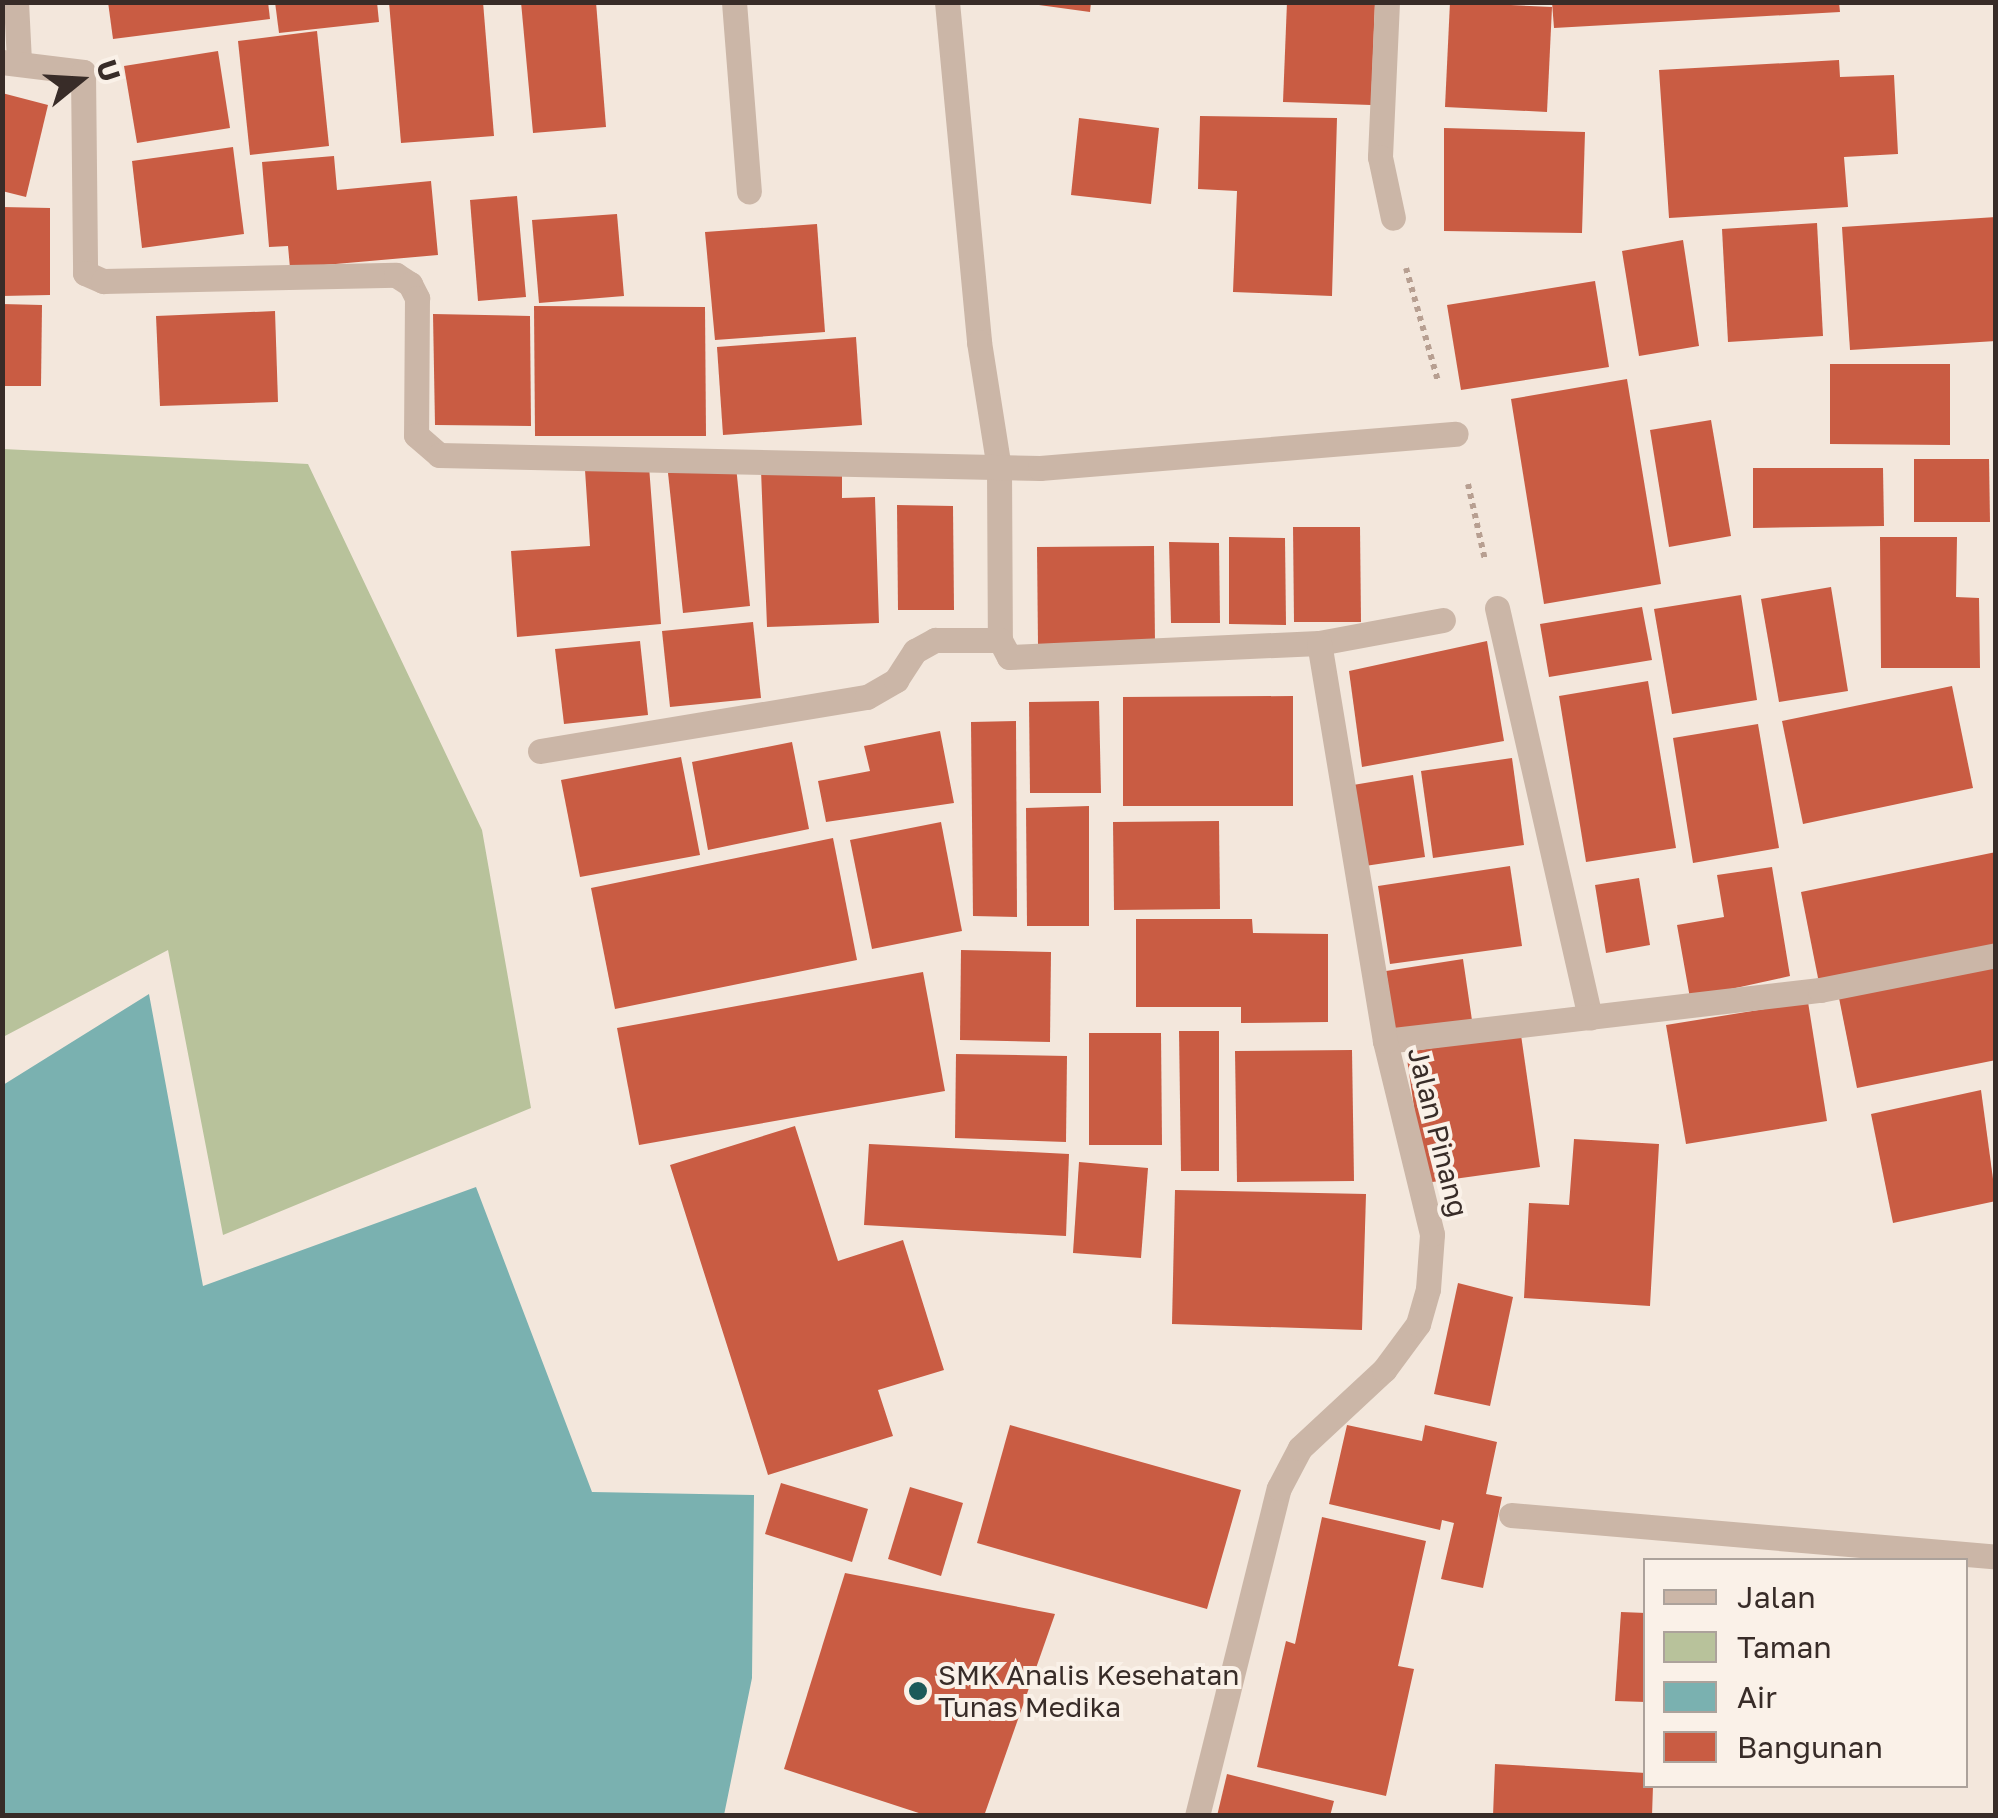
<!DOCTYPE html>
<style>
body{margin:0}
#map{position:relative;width:1998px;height:1818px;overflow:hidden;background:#f3e7dc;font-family:"Golos Text",sans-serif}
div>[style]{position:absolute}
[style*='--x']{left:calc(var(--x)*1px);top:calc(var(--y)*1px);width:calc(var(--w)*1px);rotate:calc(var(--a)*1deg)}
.green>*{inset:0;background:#b8c29b}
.water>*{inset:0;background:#7ab1b0}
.building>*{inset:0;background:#c95c43}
.path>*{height:6px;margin-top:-3px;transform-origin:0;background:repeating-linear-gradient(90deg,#b79f91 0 5px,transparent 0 10px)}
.minor>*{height:25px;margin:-12.5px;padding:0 12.5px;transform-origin:12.5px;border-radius:12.5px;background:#cbb6a7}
.dots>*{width:28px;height:28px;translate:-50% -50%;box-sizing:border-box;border:5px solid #faf1e8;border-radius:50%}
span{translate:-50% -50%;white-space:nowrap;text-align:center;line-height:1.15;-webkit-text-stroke:8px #faf1e8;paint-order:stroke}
.street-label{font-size:28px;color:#382c28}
.poi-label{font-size:28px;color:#382c28}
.left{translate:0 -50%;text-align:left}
.frame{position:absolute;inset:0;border:5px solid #382c28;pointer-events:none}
.legend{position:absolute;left:1643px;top:1558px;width:325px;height:230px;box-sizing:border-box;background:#faf1e8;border:2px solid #aca29b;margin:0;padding:12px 18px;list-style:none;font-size:30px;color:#382c28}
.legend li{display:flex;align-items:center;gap:20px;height:50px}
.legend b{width:50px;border:2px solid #aca29b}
.north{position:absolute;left:30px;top:30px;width:100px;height:100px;-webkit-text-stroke:8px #faf1e8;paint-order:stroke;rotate:72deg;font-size:28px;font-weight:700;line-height:40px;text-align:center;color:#382c28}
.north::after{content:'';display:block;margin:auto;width:35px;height:45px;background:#382c28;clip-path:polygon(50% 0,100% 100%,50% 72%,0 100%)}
</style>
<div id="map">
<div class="green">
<i style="clip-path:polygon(3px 449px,308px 464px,482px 830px,531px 1108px,223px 1235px,168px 950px,3px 1037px)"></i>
</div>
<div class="water">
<i style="clip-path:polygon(149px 994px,203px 1286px,476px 1187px,592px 1492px,754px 1495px,752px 1678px,724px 1815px,3px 1815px,3px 1085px)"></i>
</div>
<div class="building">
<i style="clip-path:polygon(108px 2px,268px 2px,270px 19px,113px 39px)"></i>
<i style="clip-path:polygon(275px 2px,377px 2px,379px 22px,279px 33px)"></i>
<i style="clip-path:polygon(389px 2px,483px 2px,494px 136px,401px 143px)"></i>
<i style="clip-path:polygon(521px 2px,596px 2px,606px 127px,533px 133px)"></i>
<i style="clip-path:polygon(1017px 2px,1091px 2px,1090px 12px)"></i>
<i style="clip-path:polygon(1287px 2px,1375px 2px,1371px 105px,1283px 102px)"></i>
<i style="clip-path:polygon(1450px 2px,1552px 7px,1547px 112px,1445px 107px)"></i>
<i style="clip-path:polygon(1552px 2px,1839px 2px,1840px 12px,1554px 28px)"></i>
<i style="clip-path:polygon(317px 31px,329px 146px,250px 155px,238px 41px)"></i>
<i style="clip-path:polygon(218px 51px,230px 128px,137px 143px,124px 66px)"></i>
<i style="clip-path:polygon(1839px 60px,1840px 77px,1894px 75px,1898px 154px,1844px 157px,1848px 207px,1669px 218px,1659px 70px)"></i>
<i style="clip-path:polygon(2px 93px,48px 105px,26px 197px,2px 191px)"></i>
<i style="clip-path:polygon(1200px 116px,1337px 118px,1332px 296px,1233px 292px,1237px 191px,1198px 189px)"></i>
<i style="clip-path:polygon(1079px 118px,1159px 128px,1151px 204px,1071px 195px)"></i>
<i style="clip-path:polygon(1444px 128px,1585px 132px,1582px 233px,1444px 231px)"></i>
<i style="clip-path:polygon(233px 147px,244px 234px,142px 248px,132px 161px)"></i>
<i style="clip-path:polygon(334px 156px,337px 190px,431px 181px,438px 255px,290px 268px,288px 246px,269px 247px,262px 162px)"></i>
<i style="clip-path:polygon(517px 196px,526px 297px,478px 301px,470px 200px)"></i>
<i style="clip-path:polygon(2px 207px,50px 208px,50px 295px,2px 296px)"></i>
<i style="clip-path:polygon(617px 214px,624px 296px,539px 303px,532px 220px)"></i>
<i style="clip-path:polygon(1996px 217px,1996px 341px,1850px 350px,1842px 227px)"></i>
<i style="clip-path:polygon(1817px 223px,1823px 336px,1728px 342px,1722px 229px)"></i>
<i style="clip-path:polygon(817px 224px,825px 332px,715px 340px,705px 232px)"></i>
<i style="clip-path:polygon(1683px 240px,1699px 346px,1639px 356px,1622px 251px)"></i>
<i style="clip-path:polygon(1595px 281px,1609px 367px,1461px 390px,1447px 305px)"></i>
<i style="clip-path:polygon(2px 304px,42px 305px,41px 386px,2px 386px)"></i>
<i style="clip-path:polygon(534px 306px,705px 307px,706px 436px,535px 436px)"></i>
<i style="clip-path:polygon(275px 311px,278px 402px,160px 406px,156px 316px)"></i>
<i style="clip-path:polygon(433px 314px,530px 316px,531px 426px,435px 425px)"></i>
<i style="clip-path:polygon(856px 337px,862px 425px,723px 435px,717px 347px)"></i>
<i style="clip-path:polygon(1830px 364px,1950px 364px,1950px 445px,1830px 444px)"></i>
<i style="clip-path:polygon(1627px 379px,1661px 584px,1544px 604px,1511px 399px)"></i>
<i style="clip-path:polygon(1711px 420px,1731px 536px,1669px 547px,1650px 430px)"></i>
<i style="clip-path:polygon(1914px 459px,1989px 459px,1990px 522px,1914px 522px)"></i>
<i style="clip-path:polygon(649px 466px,661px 624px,517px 637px,511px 551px,590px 546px,585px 470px)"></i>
<i style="clip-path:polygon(736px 466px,750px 606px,683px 613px,668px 473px)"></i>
<i style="clip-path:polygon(842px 468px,842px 498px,875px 497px,879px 623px,767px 627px,761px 470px)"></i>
<i style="clip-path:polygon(1753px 468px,1883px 468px,1884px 526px,1753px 528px)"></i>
<i style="clip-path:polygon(897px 505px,953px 506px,954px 610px,898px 610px)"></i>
<i style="clip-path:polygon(1293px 527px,1360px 527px,1361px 622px,1294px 622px)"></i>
<i style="clip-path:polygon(1229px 537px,1285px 538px,1286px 625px,1229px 624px)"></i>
<i style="clip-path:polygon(1880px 537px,1957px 537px,1956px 597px,1979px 598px,1980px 668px,1881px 668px)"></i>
<i style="clip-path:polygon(1169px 542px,1219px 543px,1220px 623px,1171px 623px)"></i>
<i style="clip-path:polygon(1154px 546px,1155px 645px,1038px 645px,1037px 547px)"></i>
<i style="clip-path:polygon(1831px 587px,1848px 691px,1779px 702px,1761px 599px)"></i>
<i style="clip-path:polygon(1741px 595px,1757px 700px,1672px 714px,1654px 609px)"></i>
<i style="clip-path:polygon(1642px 607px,1652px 660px,1549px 677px,1540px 624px)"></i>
<i style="clip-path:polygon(753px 622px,761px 698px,670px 707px,662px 631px)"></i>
<i style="clip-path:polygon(640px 641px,648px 715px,564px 724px,555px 649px)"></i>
<i style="clip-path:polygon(1487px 641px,1504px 741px,1362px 767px,1349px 671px)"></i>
<i style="clip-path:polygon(1648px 681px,1676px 848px,1586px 862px,1559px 696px)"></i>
<i style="clip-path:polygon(1952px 686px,1973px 788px,1803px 824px,1782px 721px)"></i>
<i style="clip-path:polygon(1293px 696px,1293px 806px,1123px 806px,1123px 697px)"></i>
<i style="clip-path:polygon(1099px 701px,1101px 793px,1030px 793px,1029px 702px)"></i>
<i style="clip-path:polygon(1016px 721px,1017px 917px,973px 916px,971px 722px)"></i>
<i style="clip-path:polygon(1758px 724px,1779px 848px,1693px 863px,1673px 738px)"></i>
<i style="clip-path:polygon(940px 731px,954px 803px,826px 822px,818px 781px,870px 771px,864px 746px)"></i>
<i style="clip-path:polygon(792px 742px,809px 829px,708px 850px,692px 762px)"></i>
<i style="clip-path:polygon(681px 757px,700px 855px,580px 877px,561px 780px)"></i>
<i style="clip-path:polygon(1512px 758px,1524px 845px,1433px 858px,1421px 771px)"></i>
<i style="clip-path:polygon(1413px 775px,1425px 857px,1365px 866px,1353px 785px)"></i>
<i style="clip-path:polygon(1089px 806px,1089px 926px,1027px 926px,1026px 808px)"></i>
<i style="clip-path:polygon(1219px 821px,1220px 909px,1114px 910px,1113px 822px)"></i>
<i style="clip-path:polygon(941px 822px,962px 931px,872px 949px,850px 840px)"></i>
<i style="clip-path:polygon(833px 838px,857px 960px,615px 1009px,591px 888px)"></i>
<i style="clip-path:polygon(1996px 852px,1996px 947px,1819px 983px,1801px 892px)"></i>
<i style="clip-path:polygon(1510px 866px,1522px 946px,1390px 964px,1378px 886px)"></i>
<i style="clip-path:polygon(1772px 867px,1790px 976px,1690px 998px,1677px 925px,1724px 917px,1717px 875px)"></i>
<i style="clip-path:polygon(1639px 878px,1650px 945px,1606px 953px,1595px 885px)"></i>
<i style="clip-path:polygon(1136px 919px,1252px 919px,1253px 933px,1328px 934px,1328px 1022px,1241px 1023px,1241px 1007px,1136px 1007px)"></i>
<i style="clip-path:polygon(961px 950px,1051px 952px,1050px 1042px,960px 1040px)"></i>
<i style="clip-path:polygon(1463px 959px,1473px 1027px,1396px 1038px,1386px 971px)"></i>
<i style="clip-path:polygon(1996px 966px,1996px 1060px,1857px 1088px,1839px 998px)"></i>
<i style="clip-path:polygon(923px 972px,945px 1091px,639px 1145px,617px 1028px)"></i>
<i style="clip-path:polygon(1808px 1002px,1827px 1121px,1686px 1144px,1666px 1025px)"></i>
<i style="clip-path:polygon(1179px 1031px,1219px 1031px,1219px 1171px,1181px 1171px)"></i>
<i style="clip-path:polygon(1089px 1033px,1161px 1033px,1162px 1145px,1089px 1145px)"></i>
<i style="clip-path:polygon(1521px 1035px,1540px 1167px,1425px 1183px,1406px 1052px)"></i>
<i style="clip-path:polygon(1352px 1050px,1354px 1181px,1237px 1182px,1235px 1051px)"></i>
<i style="clip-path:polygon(956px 1054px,1067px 1056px,1066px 1142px,955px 1138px)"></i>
<i style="clip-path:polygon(1981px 1090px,1996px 1201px,1893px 1223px,1871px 1114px)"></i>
<i style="clip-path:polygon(795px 1126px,838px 1261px,903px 1240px,944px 1370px,878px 1390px,893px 1436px,768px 1475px,670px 1165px)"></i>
<i style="clip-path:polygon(1574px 1139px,1659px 1144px,1650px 1306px,1524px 1298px,1529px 1203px,1569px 1205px)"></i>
<i style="clip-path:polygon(869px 1144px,1069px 1154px,1066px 1236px,864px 1225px)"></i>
<i style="clip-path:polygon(1079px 1162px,1148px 1168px,1141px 1258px,1073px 1253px)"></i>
<i style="clip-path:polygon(1175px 1190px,1366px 1194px,1362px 1330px,1172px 1324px)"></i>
<i style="clip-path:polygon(1458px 1283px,1513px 1297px,1490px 1406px,1434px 1394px)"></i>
<i style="clip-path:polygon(1010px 1425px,1241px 1490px,1207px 1609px,977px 1543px)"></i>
<i style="clip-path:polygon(1347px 1425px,1422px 1441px,1425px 1425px,1497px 1442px,1486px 1494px,1502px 1497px,1483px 1588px,1441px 1579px,1454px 1523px,1442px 1520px,1440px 1530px,1329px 1504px)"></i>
<i style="clip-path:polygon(781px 1483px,868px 1509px,852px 1562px,765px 1534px)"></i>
<i style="clip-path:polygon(910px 1487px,963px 1503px,941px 1576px,888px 1559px)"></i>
<i style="clip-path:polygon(1322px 1517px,1426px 1541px,1398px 1666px,1414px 1669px,1386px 1796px,1257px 1767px,1286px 1641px,1295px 1644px)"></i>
<i style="clip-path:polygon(845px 1573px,1055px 1614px,984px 1816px,928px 1816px,784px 1769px)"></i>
<i style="clip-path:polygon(1621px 1612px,1646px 1613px,1646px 1702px,1615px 1701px)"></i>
<i style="clip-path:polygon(1495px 1764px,1646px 1773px,1646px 1786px,1653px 1786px,1652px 1816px,1493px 1816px)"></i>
<i style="clip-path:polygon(1227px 1774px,1334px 1801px,1330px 1816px,1217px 1816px)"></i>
</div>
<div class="path">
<i style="--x:1406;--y:268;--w:117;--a:74.2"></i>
<i style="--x:1468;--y:484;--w:78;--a:77.4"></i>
</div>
<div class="minor">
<i style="--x:16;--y:2;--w:60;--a:87.1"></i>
<i style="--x:734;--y:2;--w:190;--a:85.5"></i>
<i style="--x:947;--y:2;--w:342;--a:84.6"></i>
<i style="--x:979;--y:342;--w:128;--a:81"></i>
<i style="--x:999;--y:468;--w:172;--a:89.7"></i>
<i style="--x:1000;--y:640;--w:19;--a:62"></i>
<i style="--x:1009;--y:657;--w:310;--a:-2.6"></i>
<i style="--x:1319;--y:643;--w:126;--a:-10.5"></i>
<i style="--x:1387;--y:2;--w:155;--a:92.6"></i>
<i style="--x:1380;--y:157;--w:62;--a:78"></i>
<i style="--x:2;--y:62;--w:82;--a:7"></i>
<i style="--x:83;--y:72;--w:201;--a:89.4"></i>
<i style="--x:85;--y:273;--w:20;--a:24"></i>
<i style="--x:103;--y:281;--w:293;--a:-1.2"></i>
<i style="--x:396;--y:275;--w:17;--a:33"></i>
<i style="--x:410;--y:284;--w:16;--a:63"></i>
<i style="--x:417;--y:298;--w:137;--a:90.4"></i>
<i style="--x:416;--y:435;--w:30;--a:41"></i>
<i style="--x:439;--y:455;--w:601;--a:1.24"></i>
<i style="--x:1040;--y:468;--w:417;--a:-4.7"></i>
<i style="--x:1497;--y:608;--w:420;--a:77.2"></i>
<i style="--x:540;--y:751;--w:331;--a:-9.4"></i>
<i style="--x:867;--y:697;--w:34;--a:-30"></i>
<i style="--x:896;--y:680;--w:35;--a:-57"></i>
<i style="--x:915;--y:651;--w:23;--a:-29"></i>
<i style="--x:935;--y:640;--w:65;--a:0"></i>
<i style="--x:1385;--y:1041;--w:438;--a:-6.7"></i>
<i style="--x:1820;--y:990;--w:179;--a:-11.2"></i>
<i style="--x:1511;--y:1515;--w:487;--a:4.9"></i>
<i style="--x:1197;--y:1816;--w:338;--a:-76"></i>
<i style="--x:1279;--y:1488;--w:45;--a:-62.3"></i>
<i style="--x:1300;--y:1448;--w:115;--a:-42.9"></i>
<i style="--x:1384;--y:1370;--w:57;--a:-53.5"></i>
<i style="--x:1418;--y:1324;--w:36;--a:-74"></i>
<i style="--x:1428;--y:1289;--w:55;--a:-85.8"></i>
<i style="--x:1432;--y:1234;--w:199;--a:-103.7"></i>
<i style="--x:1385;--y:1041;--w:403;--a:-99.4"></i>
</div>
<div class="dots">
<i style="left:918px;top:1691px;background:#1c5a5a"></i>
</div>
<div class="street-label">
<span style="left:1438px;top:1132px;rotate:76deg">Jalan Pinang</span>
</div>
<div class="poi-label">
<span class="left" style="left:938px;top:1691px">SMK Analis Kesehatan<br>Tunas Medika</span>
</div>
<div class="frame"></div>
<ul class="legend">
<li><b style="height:12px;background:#cbb6a7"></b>Jalan</li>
<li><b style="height:28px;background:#b8c29b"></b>Taman</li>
<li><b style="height:28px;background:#7ab1b0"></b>Air</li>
<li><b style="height:28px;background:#c95c43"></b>Bangunan</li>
</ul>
<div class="north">U</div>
</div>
